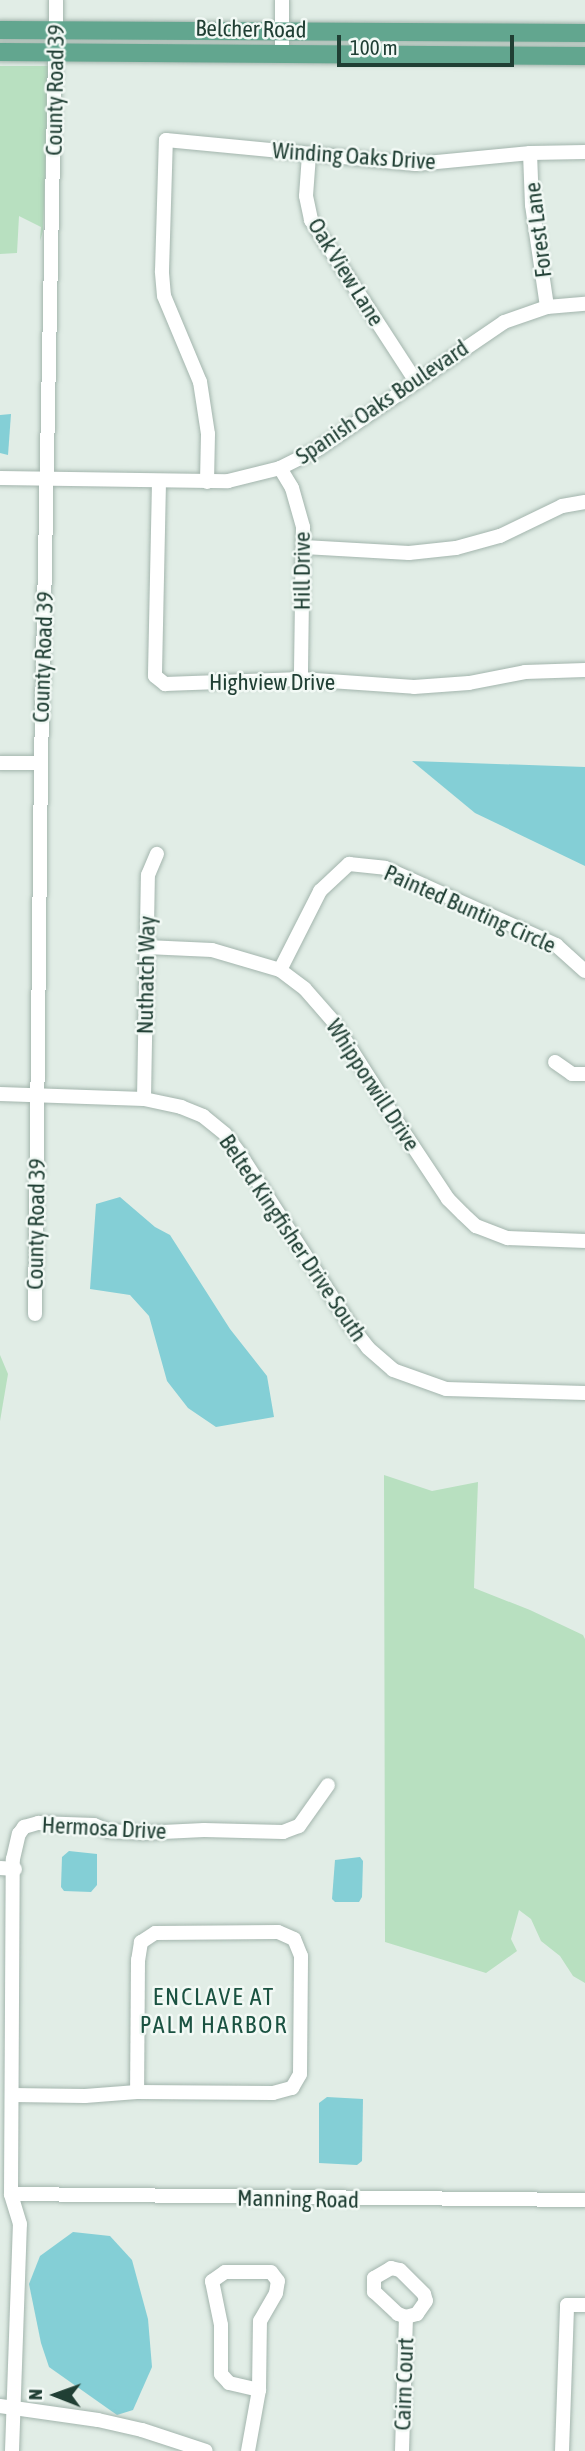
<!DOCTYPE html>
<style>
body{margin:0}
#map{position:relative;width:585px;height:2451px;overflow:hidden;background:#e1ede6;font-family:"Asap Condensed",sans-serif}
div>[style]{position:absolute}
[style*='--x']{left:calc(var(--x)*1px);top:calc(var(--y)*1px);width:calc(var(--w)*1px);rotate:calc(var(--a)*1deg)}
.green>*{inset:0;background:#b8e0c0}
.water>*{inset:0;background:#84cfd6}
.roads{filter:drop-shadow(0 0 2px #a3b5ad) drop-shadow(0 0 2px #a3b5ad)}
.minor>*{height:14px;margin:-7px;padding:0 7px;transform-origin:7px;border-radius:7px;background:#fff}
.major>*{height:18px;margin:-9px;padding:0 9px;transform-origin:9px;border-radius:9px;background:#62a68f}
span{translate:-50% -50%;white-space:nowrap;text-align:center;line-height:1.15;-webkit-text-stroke:5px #f2f9f5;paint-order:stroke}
.street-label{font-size:23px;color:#203f34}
.neighbourhood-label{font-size:24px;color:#1a5241;letter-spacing:2px}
.north{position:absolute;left:21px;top:2360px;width:70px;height:70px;-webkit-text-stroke:5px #f2f9f5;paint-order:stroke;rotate:271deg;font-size:19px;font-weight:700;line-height:28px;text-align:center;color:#203f34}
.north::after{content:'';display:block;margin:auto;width:24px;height:32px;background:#203f34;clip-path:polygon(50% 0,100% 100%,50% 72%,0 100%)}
.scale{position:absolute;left:337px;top:35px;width:177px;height:32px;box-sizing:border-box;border:4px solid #203f34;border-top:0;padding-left:9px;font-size:21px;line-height:24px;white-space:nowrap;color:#203f34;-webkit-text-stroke:5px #f2f9f5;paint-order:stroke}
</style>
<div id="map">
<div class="green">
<i style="clip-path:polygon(0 66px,49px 66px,43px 231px,40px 241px,41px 227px,19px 216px,17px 253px,0 254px)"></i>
<i style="clip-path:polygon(0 1355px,8px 1374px,0 1421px)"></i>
<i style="clip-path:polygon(384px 1475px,432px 1491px,478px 1482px,474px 1588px,530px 1610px,583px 1635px,585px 1639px,585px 1983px,573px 1976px,560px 1956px,541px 1941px,531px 1919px,519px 1910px,511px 1939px,517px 1951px,486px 1973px,385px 1942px)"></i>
</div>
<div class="water">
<i style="clip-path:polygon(11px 414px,8px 455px,0 453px,0 415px)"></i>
<i style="clip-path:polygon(412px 761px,585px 767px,585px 866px,475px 813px)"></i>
<i style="clip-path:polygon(120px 1197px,155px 1227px,170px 1235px,230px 1329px,267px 1376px,274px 1417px,216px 1427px,188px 1408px,167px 1381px,149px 1316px,130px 1295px,90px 1289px,96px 1204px)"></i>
<i style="clip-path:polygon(69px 1851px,97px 1854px,97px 1885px,91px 1892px,64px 1891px,61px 1887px,62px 1857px)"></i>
<i style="clip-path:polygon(360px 1857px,363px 1861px,362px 1897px,359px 1902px,335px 1902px,332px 1899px,335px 1860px)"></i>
<i style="clip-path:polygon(327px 2097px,363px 2099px,362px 2161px,357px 2165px,319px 2163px,319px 2103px)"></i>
<i style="clip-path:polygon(73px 2232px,110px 2236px,132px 2260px,148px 2319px,152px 2367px,133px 2410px,117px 2415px,49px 2367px,41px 2343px,29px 2284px,40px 2256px)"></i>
</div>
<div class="roads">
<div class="minor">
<i style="--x:282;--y:54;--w:54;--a:-90"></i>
<i style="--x:530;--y:153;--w:52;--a:87.8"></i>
<i style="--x:532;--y:205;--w:103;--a:81.6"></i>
<i style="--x:309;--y:155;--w:41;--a:94.2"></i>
<i style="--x:306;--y:196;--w:25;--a:78"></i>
<i style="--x:311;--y:220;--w:191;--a:57"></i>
<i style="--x:280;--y:468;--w:23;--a:59"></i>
<i style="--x:292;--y:488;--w:41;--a:74.2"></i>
<i style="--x:303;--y:527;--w:152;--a:90.8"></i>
<i style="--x:0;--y:478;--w:228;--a:0.8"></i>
<i style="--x:228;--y:481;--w:54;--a:-14"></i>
<i style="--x:280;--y:468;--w:42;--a:-26.6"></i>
<i style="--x:318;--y:449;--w:225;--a:-34.3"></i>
<i style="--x:504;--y:322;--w:46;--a:-19.2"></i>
<i style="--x:547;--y:307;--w:38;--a:-5"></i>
<i style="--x:159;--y:482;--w:194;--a:91.2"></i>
<i style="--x:155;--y:676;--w:13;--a:39"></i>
<i style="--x:165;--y:684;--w:136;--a:-2.1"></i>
<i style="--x:301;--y:679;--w:113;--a:4"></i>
<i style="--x:414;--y:687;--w:55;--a:-4.2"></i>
<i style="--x:469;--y:683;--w:57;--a:-11.1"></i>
<i style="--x:525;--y:672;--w:60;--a:-1.9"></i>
<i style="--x:207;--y:482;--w:48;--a:-88.8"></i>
<i style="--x:208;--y:434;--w:53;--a:-98.7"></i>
<i style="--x:200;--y:382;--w:93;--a:-112.7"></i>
<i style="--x:164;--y:296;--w:25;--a:-95"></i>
<i style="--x:162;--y:271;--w:131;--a:-88.3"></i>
<i style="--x:166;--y:140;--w:251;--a:5.5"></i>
<i style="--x:416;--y:164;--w:115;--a:-5.5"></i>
<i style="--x:530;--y:153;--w:55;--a:-1"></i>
<i style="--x:304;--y:547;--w:105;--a:3.3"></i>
<i style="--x:409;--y:553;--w:47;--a:-6.1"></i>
<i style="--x:456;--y:548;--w:46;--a:-15.3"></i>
<i style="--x:500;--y:536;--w:69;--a:-25.8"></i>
<i style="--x:562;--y:506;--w:23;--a:-10"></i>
<i style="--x:0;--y:763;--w:41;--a:0"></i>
<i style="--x:146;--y:947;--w:66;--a:2.6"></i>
<i style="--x:212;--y:950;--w:71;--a:16.4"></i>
<i style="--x:280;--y:970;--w:31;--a:37"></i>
<i style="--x:305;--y:989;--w:43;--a:48.8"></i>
<i style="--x:333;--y:1021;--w:123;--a:57.6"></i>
<i style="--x:399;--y:1125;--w:89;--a:56.5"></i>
<i style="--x:448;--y:1199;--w:21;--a:45"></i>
<i style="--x:463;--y:1214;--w:18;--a:43"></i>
<i style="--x:476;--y:1226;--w:34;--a:21"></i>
<i style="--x:508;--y:1238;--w:77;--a:2.2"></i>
<i style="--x:280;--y:970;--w:89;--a:-63.1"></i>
<i style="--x:320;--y:891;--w:40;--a:-43"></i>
<i style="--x:349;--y:864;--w:36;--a:6"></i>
<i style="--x:385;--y:868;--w:188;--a:24.2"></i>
<i style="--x:556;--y:945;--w:39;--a:42"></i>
<i style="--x:555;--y:1062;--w:21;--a:35"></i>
<i style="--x:572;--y:1074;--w:13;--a:0"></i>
<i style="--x:0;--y:1094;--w:144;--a:2"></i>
<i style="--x:144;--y:1099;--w:38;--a:12"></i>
<i style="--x:181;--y:1107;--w:24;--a:22"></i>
<i style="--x:203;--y:1116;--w:28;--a:39"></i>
<i style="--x:225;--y:1134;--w:25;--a:53"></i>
<i style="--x:240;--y:1154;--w:205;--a:57.2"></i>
<i style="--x:351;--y:1326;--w:28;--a:52"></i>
<i style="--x:368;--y:1348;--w:33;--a:41"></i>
<i style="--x:393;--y:1370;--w:56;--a:19.7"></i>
<i style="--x:446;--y:1389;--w:139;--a:1.6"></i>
<i style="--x:144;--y:1099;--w:224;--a:-89"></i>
<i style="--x:148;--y:875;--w:23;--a:-67"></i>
<i style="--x:35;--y:1314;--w:551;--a:-89.38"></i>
<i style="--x:41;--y:763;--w:763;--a:-88.87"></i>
<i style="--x:0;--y:1868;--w:15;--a:4"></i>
<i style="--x:12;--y:2095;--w:73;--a:0.8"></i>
<i style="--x:85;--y:2096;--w:52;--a:-4.4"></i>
<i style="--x:137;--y:2092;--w:136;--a:0.4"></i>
<i style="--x:273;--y:2093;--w:20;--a:-15"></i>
<i style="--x:292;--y:2088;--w:16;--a:-60"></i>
<i style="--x:300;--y:2074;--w:118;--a:-89.5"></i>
<i style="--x:301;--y:1956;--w:18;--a:-112"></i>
<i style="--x:294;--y:1939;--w:17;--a:-156"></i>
<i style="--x:278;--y:1932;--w:123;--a:179.5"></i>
<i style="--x:155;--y:1933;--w:17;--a:147"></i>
<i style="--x:141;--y:1942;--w:18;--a:99"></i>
<i style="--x:138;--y:1960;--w:132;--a:90.4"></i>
<i style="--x:11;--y:2194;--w:574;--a:0.6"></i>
<i style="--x:391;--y:2268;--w:9;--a:13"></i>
<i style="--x:400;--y:2270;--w:34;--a:45"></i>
<i style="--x:424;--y:2294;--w:7;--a:74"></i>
<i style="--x:426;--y:2301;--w:16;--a:125"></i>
<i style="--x:417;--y:2314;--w:11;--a:165"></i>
<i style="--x:406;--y:2317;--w:9;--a:-159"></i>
<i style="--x:398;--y:2314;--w:33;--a:-137"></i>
<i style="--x:374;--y:2292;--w:14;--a:-90"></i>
<i style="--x:374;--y:2278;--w:20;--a:-30"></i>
<i style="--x:0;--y:2406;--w:99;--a:8.1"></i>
<i style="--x:98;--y:2420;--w:45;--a:12.8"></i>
<i style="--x:142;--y:2430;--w:67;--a:18.2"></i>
<i style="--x:12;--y:2451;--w:227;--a:-88"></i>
<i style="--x:20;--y:2224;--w:31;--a:-107"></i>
<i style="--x:11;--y:2194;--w:335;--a:-89.7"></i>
<i style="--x:13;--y:1859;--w:26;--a:-77"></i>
<i style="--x:19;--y:1834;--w:9;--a:-54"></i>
<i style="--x:24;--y:1827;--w:15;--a:-16"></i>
<i style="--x:38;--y:1823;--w:56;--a:2"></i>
<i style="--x:94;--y:1825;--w:16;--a:22"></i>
<i style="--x:109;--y:1831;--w:33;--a:3"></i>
<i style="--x:142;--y:1833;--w:62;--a:-2.8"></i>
<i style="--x:204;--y:1830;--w:79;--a:1.5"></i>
<i style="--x:283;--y:1832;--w:17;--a:-21"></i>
<i style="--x:299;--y:1826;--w:50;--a:-54.7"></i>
<i style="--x:248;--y:2451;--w:62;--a:-79.8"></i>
<i style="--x:259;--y:2390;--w:69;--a:-89.2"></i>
<i style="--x:260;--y:2321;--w:32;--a:-60"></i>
<i style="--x:276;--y:2293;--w:12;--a:-81"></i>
<i style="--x:278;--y:2281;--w:11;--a:-128"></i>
<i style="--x:271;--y:2272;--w:46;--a:180"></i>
<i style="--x:225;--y:2272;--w:16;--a:145"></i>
<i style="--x:212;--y:2281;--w:45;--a:78.4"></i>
<i style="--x:221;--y:2325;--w:49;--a:90"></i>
<i style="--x:221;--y:2374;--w:12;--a:48"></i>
<i style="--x:229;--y:2383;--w:31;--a:13"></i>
<i style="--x:402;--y:2451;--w:134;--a:-88.3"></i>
<i style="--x:562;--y:2451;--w:146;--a:-88"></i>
<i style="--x:567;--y:2305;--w:18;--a:0"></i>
</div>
<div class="major">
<i style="--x:0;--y:30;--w:585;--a:0.29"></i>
<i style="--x:0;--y:52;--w:585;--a:0.39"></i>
</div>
</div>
<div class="street-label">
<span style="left:251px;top:29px;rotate:1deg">Belcher Road</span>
<span style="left:55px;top:90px;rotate:-89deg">County Road 39</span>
<span style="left:354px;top:156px;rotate:4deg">Winding Oaks Drive</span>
<span style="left:538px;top:230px;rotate:-97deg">Forest Lane</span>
<span style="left:346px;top:272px;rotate:58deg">Oak View Lane</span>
<span style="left:382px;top:402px;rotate:-34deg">Spanish Oaks Boulevard</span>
<span style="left:302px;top:571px;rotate:-90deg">Hill Drive</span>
<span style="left:43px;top:657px;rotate:-88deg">County Road 39</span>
<span style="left:272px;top:682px">Highview Drive</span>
<span style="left:470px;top:909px;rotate:24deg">Painted Bunting Circle</span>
<span style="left:146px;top:975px;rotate:-89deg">Nuthatch Way</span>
<span style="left:373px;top:1085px;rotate:57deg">Whipporwill Drive</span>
<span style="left:36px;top:1224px;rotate:-89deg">County Road 39</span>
<span style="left:293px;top:1238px;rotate:56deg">Belted Kingfisher Drive South</span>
<span style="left:104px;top:1828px;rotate:3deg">Hermosa Drive</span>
<span style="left:298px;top:2199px;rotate:1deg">Manning Road</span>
<span style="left:404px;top:2384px;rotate:-88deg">Cairn Court</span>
</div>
<div class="neighbourhood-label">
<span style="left:214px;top:2011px">ENCLAVE AT<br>PALM HARBOR</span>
</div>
<div class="north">N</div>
<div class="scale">100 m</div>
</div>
